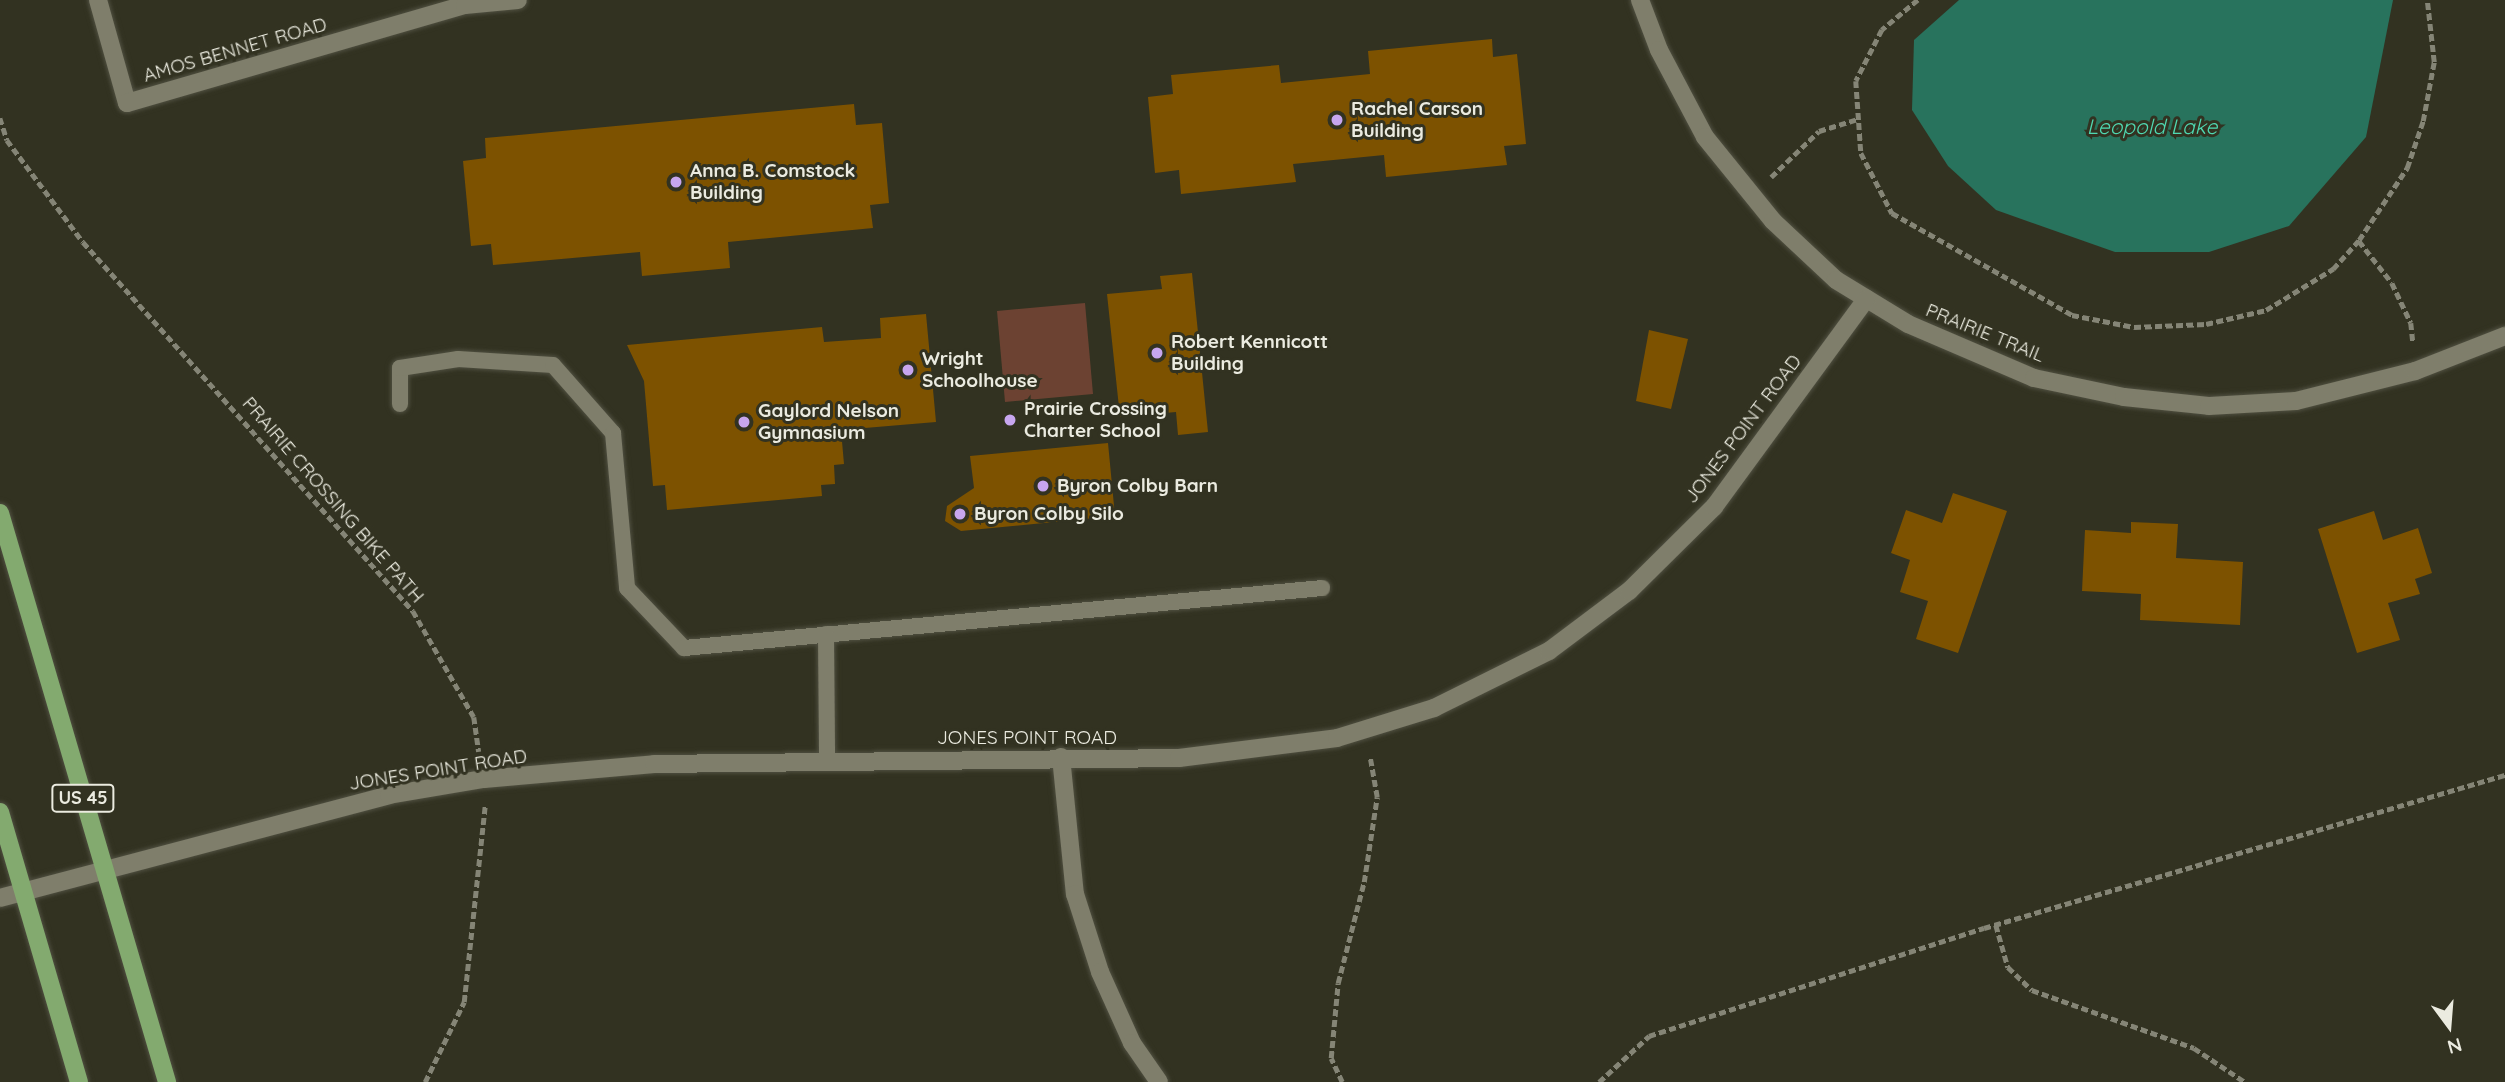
<!DOCTYPE html>
<style>
body{margin:0}
#map{position:relative;width:2505px;height:1082px;overflow:hidden;background:#323221;font-family:Quicksand,sans-serif}
div>[style]{position:absolute}
[style*='--x']{left:calc(var(--x)*1px);top:calc(var(--y)*1px);width:calc(var(--w)*1px);rotate:calc(var(--a)*1deg)}
.green>*{inset:0;background:#6c4232}
.water>*{inset:0;background:#28735d}
.building>*{inset:0;background:#7d5200}
.path>*{height:4.5px;margin-top:-2.25px;transform-origin:0;background:repeating-linear-gradient(90deg,#858576 0 7px,transparent 0 10.5px)}
.roads{filter:drop-shadow(0 0 2px #505041) drop-shadow(0 0 2px #505041)}
.lane>*{height:16px;margin:-8px;padding:0 8px;transform-origin:8px;border-radius:8px;background:#7f7e6b}
.street>*{height:18px;margin:-9px;padding:0 9px;transform-origin:9px;border-radius:9px;background:#7f7e6b}
.primary>*{height:18px;margin:-9px;padding:0 9px;transform-origin:9px;border-radius:9px;background:#83aa6f}
.dots>*{width:19px;height:19px;translate:-50% -50%;box-sizing:border-box;border:4px solid #323221;border-radius:50%}
span{translate:-50% -50%;white-space:nowrap;text-align:center;line-height:1.15;-webkit-text-stroke:6px #323221;paint-order:stroke}
.shield-label span{padding:2px 5px;background:#323221;border:2px solid;border-radius:5px;-webkit-text-stroke-width:0}
.shield-label{font-size:18px;color:#ebebe0;font-weight:700}
.street-label{font-size:19px;color:#ebebe0}
.poi-label{font-size:19px;color:#ebebe0;font-weight:700}
.left{translate:0 -50%;text-align:left}
.water-label{font-size:21px;color:#4fd9b2;font-style:italic}
.north{position:absolute;left:2414px;top:991px;width:70px;height:70px;-webkit-text-stroke:5px #323221;paint-order:stroke;rotate:164deg;font-size:19px;font-weight:700;line-height:28px;text-align:center;color:#ebebe0}
.north::after{content:'';display:block;margin:auto;width:24px;height:32px;background:#ebebe0;clip-path:polygon(50% 0,100% 100%,50% 72%,0 100%)}
</style>
<div id="map">
<div class="green">
<i style="clip-path:polygon(1085px 303px,1093px 394px,1005px 402px,997px 311px)"></i>
</div>
<div class="water">
<i style="clip-path:polygon(1959px 0,2393px 0,2366px 137px,2289px 226px,2209px 252px,2115px 252px,1996px 210px,1948px 166px,1912px 110px,1914px 40px)"></i>
</div>
<div class="building">
<i style="clip-path:polygon(1492px 39px,1493px 57px,1517px 54px,1526px 144px,1504px 146px,1507px 165px,1386px 177px,1384px 155px,1293px 164px,1296px 182px,1181px 194px,1179px 170px,1155px 173px,1148px 97px,1173px 94px,1171px 75px,1279px 65px,1281px 83px,1370px 74px,1368px 51px)"></i>
<i style="clip-path:polygon(854px 104px,856px 125px,882px 123px,889px 203px,870px 205px,873px 228px,728px 242px,730px 268px,642px 276px,640px 252px,493px 265px,491px 244px,471px 246px,463px 161px,486px 158px,485px 138px)"></i>
<i style="clip-path:polygon(1192px 273px,1208px 432px,1178px 435px,1176px 412px,1120px 417px,1107px 294px,1162px 289px,1160px 276px)"></i>
<i style="clip-path:polygon(926px 314px,936px 422px,841px 430px,844px 464px,834px 465px,835px 484px,821px 485px,822px 496px,667px 510px,665px 485px,653px 486px,644px 381px,627px 345px,822px 327px,824px 342px,881px 338px,880px 318px)"></i>
<i style="clip-path:polygon(1649px 330px,1688px 339px,1671px 409px,1636px 401px)"></i>
<i style="clip-path:polygon(1108px 443px,1115px 516px,961px 531px,945px 521px,947px 506px,974px 488px,970px 456px)"></i>
<i style="clip-path:polygon(1953px 493px,2007px 511px,1958px 653px,1916px 639px,1928px 601px,1900px 592px,1910px 560px,1891px 553px,1906px 510px,1942px 523px)"></i>
<i style="clip-path:polygon(2374px 511px,2383px 540px,2418px 528px,2432px 573px,2415px 579px,2420px 594px,2388px 603px,2400px 640px,2357px 653px,2318px 529px)"></i>
<i style="clip-path:polygon(2131px 522px,2178px 524px,2176px 558px,2243px 562px,2240px 625px,2140px 620px,2141px 594px,2082px 591px,2085px 530px,2131px 533px)"></i>
</div>
<div class="path">
<i style="--x:1918;--y:0;--w:47;--a:140.2"></i>
<i style="--x:1882;--y:30;--w:57;--a:117"></i>
<i style="--x:1856;--y:81;--w:72;--a:86"></i>
<i style="--x:1861;--y:153;--w:68;--a:62.7"></i>
<i style="--x:1892;--y:213;--w:207;--a:29.5"></i>
<i style="--x:2072;--y:315;--w:63;--a:11"></i>
<i style="--x:2134;--y:327;--w:72;--a:-2.4"></i>
<i style="--x:2206;--y:324;--w:62;--a:-13.1"></i>
<i style="--x:2266;--y:310;--w:79;--a:-31.5"></i>
<i style="--x:2333;--y:269;--w:39;--a:-48"></i>
<i style="--x:2359;--y:240;--w:87;--a:-56.3"></i>
<i style="--x:2407;--y:168;--w:50;--a:-71.2"></i>
<i style="--x:2423;--y:121;--w:60;--a:-79.4"></i>
<i style="--x:2434;--y:62;--w:62;--a:-96.4"></i>
<i style="--x:0;--y:118;--w:23;--a:72"></i>
<i style="--x:7;--y:140;--w:127;--a:53.3"></i>
<i style="--x:83;--y:242;--w:495;--a:48.2"></i>
<i style="--x:413;--y:611;--w:122;--a:60.1"></i>
<i style="--x:474;--y:717;--w:35;--a:82"></i>
<i style="--x:1771;--y:177;--w:66;--a:-43.8"></i>
<i style="--x:1819;--y:131;--w:41;--a:-17.1"></i>
<i style="--x:2359;--y:241;--w:53;--a:51.8"></i>
<i style="--x:2392;--y:283;--w:44;--a:64.6"></i>
<i style="--x:2411;--y:323;--w:19;--a:84"></i>
<i style="--x:1996;--y:925;--w:44;--a:74.1"></i>
<i style="--x:2008;--y:967;--w:33;--a:44"></i>
<i style="--x:2032;--y:990;--w:172;--a:19.7"></i>
<i style="--x:2194;--y:1048;--w:61;--a:33.7"></i>
<i style="--x:425;--y:1082;--w:89;--a:-64"></i>
<i style="--x:464;--y:1002;--w:197;--a:-83.9"></i>
<i style="--x:1342;--y:1082;--w:26;--a:-115"></i>
<i style="--x:1331;--y:1058;--w:75;--a:-84.7"></i>
<i style="--x:1338;--y:983;--w:104;--a:-75.6"></i>
<i style="--x:1364;--y:882;--w:86;--a:-81.3"></i>
<i style="--x:1377;--y:797;--w:40;--a:-100"></i>
<i style="--x:1599;--y:1082;--w:68;--a:-42.6"></i>
<i style="--x:1649;--y:1036;--w:352;--a:-17.9"></i>
<i style="--x:1984;--y:928;--w:543;--a:-16.37"></i>
</div>
<div class="roads">
<div class="lane">
<i style="--x:400;--y:404;--w:36;--a:-90"></i>
<i style="--x:400;--y:368;--w:59;--a:-8.8"></i>
<i style="--x:458;--y:359;--w:95;--a:3.6"></i>
<i style="--x:553;--y:365;--w:91;--a:48.6"></i>
<i style="--x:613;--y:433;--w:156;--a:84.8"></i>
<i style="--x:627;--y:588;--w:83;--a:46.5"></i>
<i style="--x:684;--y:648;--w:641;--a:-5.37"></i>
<i style="--x:826;--y:634;--w:127;--a:89.5"></i>
</div>
<div class="street">
<i style="--x:98;--y:0;--w:107;--a:74.3"></i>
<i style="--x:127;--y:103;--w:352;--a:-16.2"></i>
<i style="--x:465;--y:5;--w:53;--a:-5.4"></i>
<i style="--x:1640;--y:0;--w:53;--a:69.2"></i>
<i style="--x:1659;--y:50;--w:98;--a:62.1"></i>
<i style="--x:1705;--y:137;--w:108;--a:51"></i>
<i style="--x:1773;--y:221;--w:86;--a:43.1"></i>
<i style="--x:1836;--y:280;--w:84;--a:31.4"></i>
<i style="--x:1908;--y:324;--w:137;--a:23.2"></i>
<i style="--x:2034;--y:378;--w:92;--a:11.9"></i>
<i style="--x:2124;--y:397;--w:85;--a:6"></i>
<i style="--x:2209;--y:406;--w:87;--a:-3.3"></i>
<i style="--x:2296;--y:401;--w:123;--a:-14.1"></i>
<i style="--x:2415;--y:371;--w:97;--a:-21.3"></i>
<i style="--x:1061;--y:757;--w:138;--a:84.2"></i>
<i style="--x:1075;--y:894;--w:82;--a:72.2"></i>
<i style="--x:1100;--y:972;--w:78;--a:65.7"></i>
<i style="--x:1132;--y:1043;--w:47;--a:55.3"></i>
<i style="--x:0;--y:898;--w:402;--a:-14.8"></i>
<i style="--x:389;--y:795;--w:96;--a:-9.6"></i>
<i style="--x:484;--y:779;--w:171;--a:-5"></i>
<i style="--x:654;--y:764;--w:525;--a:-0.65"></i>
<i style="--x:1179;--y:758;--w:159;--a:-7.2"></i>
<i style="--x:1337;--y:738;--w:102;--a:-17.2"></i>
<i style="--x:1434;--y:708;--w:128;--a:-26.4"></i>
<i style="--x:1549;--y:651;--w:100;--a:-36.9"></i>
<i style="--x:1629;--y:591;--w:120;--a:-44.7"></i>
<i style="--x:1714;--y:507;--w:258;--a:-53.8"></i>
</div>
<div class="primary">
<i style="--x:0;--y:513;--w:593;--a:73.64"></i>
<i style="--x:0;--y:812;--w:281;--a:73.7"></i>
</div>
</div>
<div class="dots">
<i style="left:1337px;top:120px;background:#c7a6ef"></i>
<i style="left:676px;top:182px;background:#c7a6ef"></i>
<i style="left:1157px;top:353px;background:#c7a6ef"></i>
<i style="left:908px;top:370px;background:#c7a6ef"></i>
<i style="left:1010px;top:420px;background:#c7a6ef"></i>
<i style="left:744px;top:422px;background:#c7a6ef"></i>
<i style="left:1043px;top:486px;background:#c7a6ef"></i>
<i style="left:960px;top:514px;background:#c7a6ef"></i>
</div>
<div class="shield-label">
<span style="left:83px;top:798px">US 45</span>
</div>
<div class="street-label">
<span style="left:235px;top:50px;rotate:-16deg">AMOS BENNET ROAD</span>
<span style="left:1985px;top:333px;rotate:22deg">PRAIRIE TRAIL</span>
<span style="left:1743px;top:429px;rotate:-53deg">JONES POINT ROAD</span>
<span style="left:333px;top:500px;rotate:49deg">PRAIRIE CROSSING BIKE PATH</span>
<span style="left:1027px;top:738px">JONES POINT ROAD</span>
<span style="left:438px;top:770px;rotate:-9deg">JONES POINT ROAD</span>
</div>
<div class="poi-label">
<span class="left" style="left:1351px;top:120px">Rachel Carson<br>Building</span>
<span class="left" style="left:690px;top:182px">Anna B. Comstock<br>Building</span>
<span class="left" style="left:1171px;top:353px">Robert Kennicott<br>Building</span>
<span class="left" style="left:922px;top:370px">Wright<br>Schoolhouse</span>
<span class="left" style="left:1024px;top:420px">Prairie Crossing<br>Charter School</span>
<span class="left" style="left:758px;top:422px">Gaylord Nelson<br>Gymnasium</span>
<span class="left" style="left:1057px;top:486px">Byron Colby Barn</span>
<span class="left" style="left:974px;top:514px">Byron Colby Silo</span>
</div>
<div class="water-label">
<span style="left:2152px;top:126px">Leopold Lake</span>
</div>
<div class="north">N</div>
</div>
